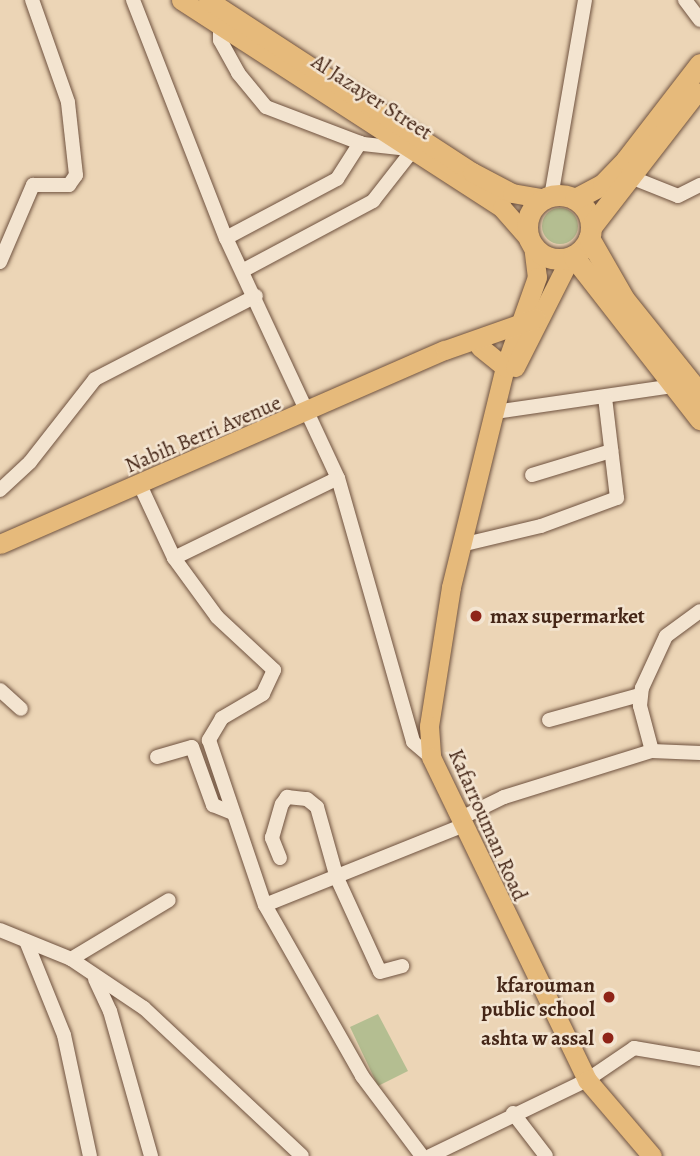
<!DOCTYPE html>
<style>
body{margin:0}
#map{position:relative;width:700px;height:1156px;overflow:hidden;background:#ecd5b6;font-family:Alegreya,serif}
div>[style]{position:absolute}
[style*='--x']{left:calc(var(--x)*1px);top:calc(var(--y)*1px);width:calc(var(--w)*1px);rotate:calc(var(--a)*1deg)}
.green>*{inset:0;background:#b4be91}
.round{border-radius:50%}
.roads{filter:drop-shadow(0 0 2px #6f523f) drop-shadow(0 0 2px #6f523f)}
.minor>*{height:14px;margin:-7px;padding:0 7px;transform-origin:7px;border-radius:7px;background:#f3e4d0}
.major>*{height:19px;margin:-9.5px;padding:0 9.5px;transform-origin:9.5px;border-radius:9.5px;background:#e6ba7b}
.highway>*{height:21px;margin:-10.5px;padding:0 10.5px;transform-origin:10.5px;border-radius:10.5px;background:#e6ba7b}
.highway>.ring{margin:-10.5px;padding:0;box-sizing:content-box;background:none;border:21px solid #e6ba7b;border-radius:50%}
.dots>*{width:19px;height:19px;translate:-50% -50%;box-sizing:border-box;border:4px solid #f3e4d0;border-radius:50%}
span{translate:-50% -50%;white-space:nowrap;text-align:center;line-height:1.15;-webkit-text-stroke:5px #f3e4d0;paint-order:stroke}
.street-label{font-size:21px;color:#452617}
.poi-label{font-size:21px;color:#452617;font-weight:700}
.left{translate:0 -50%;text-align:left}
.right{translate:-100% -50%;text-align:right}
</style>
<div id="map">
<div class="green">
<i class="round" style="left:542px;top:208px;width:36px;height:36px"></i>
<i style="clip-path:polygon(378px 1014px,408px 1071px,378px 1086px,350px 1027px)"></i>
</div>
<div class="roads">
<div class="minor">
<i style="--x:133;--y:0;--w:256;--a:68.7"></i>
<i style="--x:226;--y:238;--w:265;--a:65"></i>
<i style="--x:338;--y:478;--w:274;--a:74.1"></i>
<i style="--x:413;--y:742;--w:23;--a:40"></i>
<i style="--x:685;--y:0;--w:25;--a:53"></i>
<i style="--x:220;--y:25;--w:15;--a:90"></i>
<i style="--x:220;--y:40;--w:38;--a:61"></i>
<i style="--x:238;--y:73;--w:44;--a:50.5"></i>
<i style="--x:266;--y:107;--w:104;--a:20.9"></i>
<i style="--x:363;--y:144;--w:46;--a:6.2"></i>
<i style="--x:633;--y:178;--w:48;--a:21.8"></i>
<i style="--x:678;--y:196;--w:25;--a:-27"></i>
<i style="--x:551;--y:197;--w:200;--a:-80.2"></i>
<i style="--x:226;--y:238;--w:126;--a:-28"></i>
<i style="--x:337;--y:179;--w:43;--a:-57.4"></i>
<i style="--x:0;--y:262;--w:84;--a:-66.8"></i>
<i style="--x:33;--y:185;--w:36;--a:0"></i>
<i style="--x:69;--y:185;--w:12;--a:-55"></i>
<i style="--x:76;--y:175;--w:73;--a:-96.3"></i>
<i style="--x:68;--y:102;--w:108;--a:-109.4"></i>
<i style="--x:242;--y:271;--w:149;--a:-28.1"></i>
<i style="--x:373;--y:201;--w:63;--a:-52"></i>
<i style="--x:495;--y:412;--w:181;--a:-8.3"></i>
<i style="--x:532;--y:475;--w:83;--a:-16.9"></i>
<i style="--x:140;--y:485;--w:81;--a:65"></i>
<i style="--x:174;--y:558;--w:182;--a:-26"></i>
<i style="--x:0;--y:490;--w:41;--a:-43"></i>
<i style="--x:30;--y:462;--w:105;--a:-51.9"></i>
<i style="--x:95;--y:379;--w:181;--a:-27.3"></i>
<i style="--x:461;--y:545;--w:82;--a:-13.4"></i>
<i style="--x:541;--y:526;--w:81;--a:-20.2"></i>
<i style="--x:617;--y:498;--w:101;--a:-96.8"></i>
<i style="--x:174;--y:558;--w:73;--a:53.9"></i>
<i style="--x:217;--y:617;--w:78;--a:42.9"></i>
<i style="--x:274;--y:670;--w:26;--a:115"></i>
<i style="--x:263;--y:694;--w:48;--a:149.7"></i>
<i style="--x:222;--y:718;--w:26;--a:121"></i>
<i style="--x:209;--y:740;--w:174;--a:71.3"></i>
<i style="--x:265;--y:905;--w:212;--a:-21.9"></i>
<i style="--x:0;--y:690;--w:28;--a:42"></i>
<i style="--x:549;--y:720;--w:93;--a:-15.5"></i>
<i style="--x:652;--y:751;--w:47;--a:-104.9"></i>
<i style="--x:640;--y:706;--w:18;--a:-84"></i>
<i style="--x:642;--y:688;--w:57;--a:-65.2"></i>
<i style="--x:666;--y:636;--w:42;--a:-36.3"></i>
<i style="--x:157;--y:757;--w:36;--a:-16"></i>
<i style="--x:192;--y:747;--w:62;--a:70.1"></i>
<i style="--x:213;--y:805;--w:18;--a:22"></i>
<i style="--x:459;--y:819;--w:50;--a:-26.1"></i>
<i style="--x:504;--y:797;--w:155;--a:-17.3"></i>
<i style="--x:652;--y:751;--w:48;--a:2.4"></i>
<i style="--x:280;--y:858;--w:22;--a:-112"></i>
<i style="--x:272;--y:838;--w:35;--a:-74"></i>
<i style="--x:282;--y:804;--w:9;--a:-54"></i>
<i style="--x:287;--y:797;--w:20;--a:6"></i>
<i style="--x:307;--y:799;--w:13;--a:39"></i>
<i style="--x:317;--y:807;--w:74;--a:74.3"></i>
<i style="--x:337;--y:878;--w:103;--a:65.4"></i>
<i style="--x:380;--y:972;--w:23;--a:-15"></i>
<i style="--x:265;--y:905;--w:197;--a:60.4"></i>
<i style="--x:362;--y:1076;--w:100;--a:53.1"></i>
<i style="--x:0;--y:930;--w:77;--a:22.2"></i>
<i style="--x:71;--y:959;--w:88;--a:33.9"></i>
<i style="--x:144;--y:1008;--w:216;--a:43.1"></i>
<i style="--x:26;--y:941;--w:101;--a:68"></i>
<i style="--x:64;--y:1035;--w:124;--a:77.9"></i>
<i style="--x:71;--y:959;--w:114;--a:-31"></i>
<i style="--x:95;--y:979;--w:35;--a:65"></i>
<i style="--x:110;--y:1011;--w:151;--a:74.2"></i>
<i style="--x:513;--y:1113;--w:54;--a:52.5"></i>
<i style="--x:430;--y:1156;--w:174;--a:-25.8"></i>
<i style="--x:587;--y:1080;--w:57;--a:-34.2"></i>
<i style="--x:634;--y:1048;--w:67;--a:9.5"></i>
</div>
<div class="major">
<i style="--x:181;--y:0;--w:382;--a:32.9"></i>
<i style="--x:502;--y:208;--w:43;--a:48.8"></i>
<i style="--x:208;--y:0;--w:315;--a:33.1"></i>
<i style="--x:472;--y:172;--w:45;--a:27.7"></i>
<i style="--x:512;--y:193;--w:34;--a:10"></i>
<i style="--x:533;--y:245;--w:32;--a:83"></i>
<i style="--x:537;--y:277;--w:96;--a:109.6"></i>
<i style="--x:505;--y:367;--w:227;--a:103.8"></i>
<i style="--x:451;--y:587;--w:141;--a:99"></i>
<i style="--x:429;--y:726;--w:31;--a:86"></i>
<i style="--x:431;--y:757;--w:359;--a:64.2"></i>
<i style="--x:587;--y:1080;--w:100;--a:49.5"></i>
<i style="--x:480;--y:347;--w:32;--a:39"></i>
<i style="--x:515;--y:367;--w:122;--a:-63.2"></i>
<i style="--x:0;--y:544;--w:485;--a:-23.6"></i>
<i style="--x:445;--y:350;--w:96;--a:-19.4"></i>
</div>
<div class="highway">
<i class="ring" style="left:527px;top:195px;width:43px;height:43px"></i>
<i style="--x:575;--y:199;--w:32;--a:-28"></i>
<i style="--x:603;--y:184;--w:33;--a:-46"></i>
<i style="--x:626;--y:160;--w:121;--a:-52.4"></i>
<i style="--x:591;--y:227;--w:170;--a:-52.2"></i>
<i style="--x:589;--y:238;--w:70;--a:60.2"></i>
<i style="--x:624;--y:299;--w:122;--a:51.3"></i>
<i style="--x:573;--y:256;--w:207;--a:52.1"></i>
</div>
</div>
<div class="dots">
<i style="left:476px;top:616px;background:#8f2418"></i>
<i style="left:609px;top:997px;background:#8f2418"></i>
<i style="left:608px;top:1038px;background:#8f2418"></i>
</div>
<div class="street-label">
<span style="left:372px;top:97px;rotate:33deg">Al Jazayer Street</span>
<span style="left:203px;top:434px;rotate:-23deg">Nabih Berri Avenue</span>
<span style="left:488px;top:825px;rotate:66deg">Kafarrouman Road</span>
</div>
<div class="poi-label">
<span class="left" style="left:490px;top:616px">max supermarket</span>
<span class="right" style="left:595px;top:997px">kfarouman<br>public school</span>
<span class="right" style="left:594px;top:1038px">ashta w assal</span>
</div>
</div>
